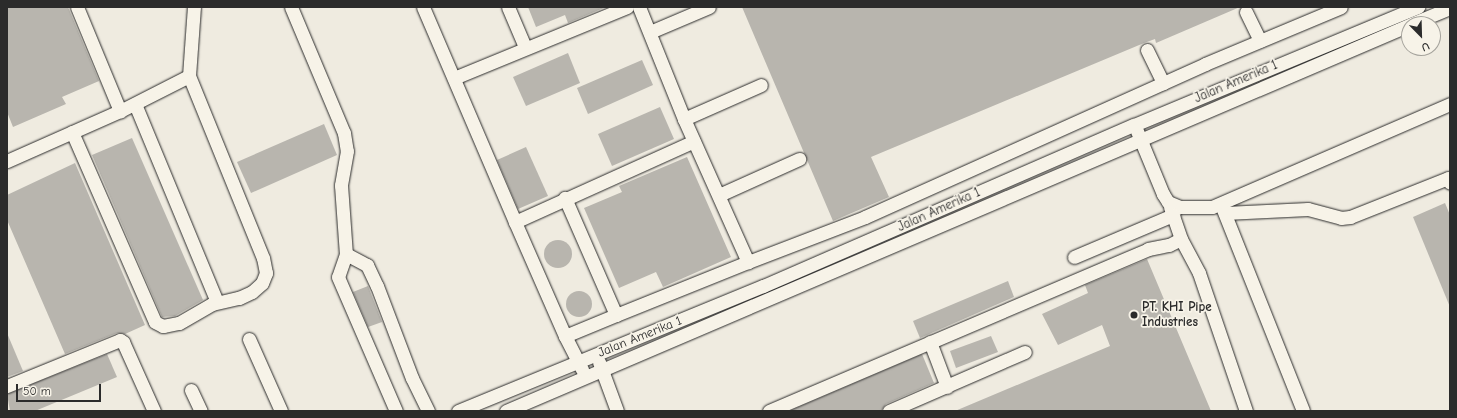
<!DOCTYPE html>
<style>
body{margin:0}
#map{position:relative;width:1457px;height:418px;overflow:hidden;background:#efebe0;font-family:"Comic Neue",sans-serif}
div>[style]{position:absolute}
[style*='--x']{left:calc(var(--x)*1px);top:calc(var(--y)*1px);width:calc(var(--w)*1px);rotate:calc(var(--a)*1deg)}
.building>*{inset:0;background:#b8b5ae}
.round{border-radius:50%}
.roads{filter:drop-shadow(0 0 1px #2b2b2b) drop-shadow(0 0 1px #2b2b2b)}
.minor>*{height:13px;margin:-6.5px;padding:0 6.5px;transform-origin:6.5px;border-radius:6.5px;background:#f7f3e8}
.dots>*{width:11px;height:11px;translate:-50% -50%;box-sizing:border-box;border:2px solid #f7f3e8;border-radius:50%}
span{translate:-50% -50%;white-space:nowrap;text-align:center;line-height:1.15;-webkit-text-stroke:3.5px #f7f3e8;paint-order:stroke}
.street-label{font-size:13px;color:#2b2b2b}
.poi-label{font-size:13px;color:#2b2b2b;font-weight:700}
.left{translate:0 -50%;text-align:left}
.frame{position:absolute;inset:0;border:8px solid #2b2b2b;pointer-events:none}
.north{position:absolute;left:1401px;top:16px;width:40px;height:40px;box-sizing:border-box;background:#f7f3e8;border:1px solid #a5a39c;border-radius:50%;rotate:157deg;font-size:11px;font-weight:700;line-height:16px;text-align:center;color:#2b2b2b}
.north::after{content:'';display:block;margin:auto;width:14px;height:18px;background:#2b2b2b;clip-path:polygon(50% 0,100% 100%,50% 72%,0 100%)}
.scale{position:absolute;left:16px;top:384px;width:85px;height:18px;box-sizing:border-box;border:2px solid #2b2b2b;border-top:0;padding-left:5px;font-size:12px;line-height:14px;white-space:nowrap;color:#2b2b2b;-webkit-text-stroke:3px #f7f3e8;paint-order:stroke}
</style>
<div id="map">
<div class="building">
<i style="clip-path:polygon(7px 7px,68px 7px,99px 81px,62px 97px,66px 104px,13px 127px,7px 112px)"></i>
<i style="clip-path:polygon(528px 7px,606px 7px,568px 23px,565px 15px,536px 27px)"></i>
<i style="clip-path:polygon(742px 7px,1240px 7px,1156px 43px,1155px 39px,1144px 43px,871px 157px,889px 197px,833px 221px)"></i>
<i style="clip-path:polygon(568px 53px,580px 83px,526px 106px,513px 77px)"></i>
<i style="clip-path:polygon(642px 60px,653px 85px,588px 114px,577px 88px)"></i>
<i style="clip-path:polygon(660px 107px,674px 139px,612px 166px,598px 134px)"></i>
<i style="clip-path:polygon(324px 124px,337px 155px,251px 193px,237px 162px)"></i>
<i style="clip-path:polygon(132px 138px,203px 300px,175px 316px,162px 317px,92px 155px)"></i>
<i style="clip-path:polygon(526px 147px,548px 196px,518px 209px,497px 160px)"></i>
<i style="clip-path:polygon(687px 157px,731px 257px,663px 287px,656px 272px,619px 288px,584px 208px,622px 192px,619px 186px)"></i>
<i style="clip-path:polygon(75px 163px,145px 325px,125px 334px,117px 333px,65px 354px,7px 220px,7px 195px)"></i>
<i style="clip-path:polygon(1445px 203px,1450px 215px,1450px 307px,1413px 217px)"></i>
<i class="round" style="left:544px;top:240px;width:28px;height:28px"></i>
<i style="clip-path:polygon(1147px 259px,1211px 411px,955px 411px,1110px 346px,1102px 325px,1058px 345px,1042px 314px,1088px 293px,1085px 285px)"></i>
<i style="clip-path:polygon(1008px 281px,1014px 297px,920px 338px,913px 321px)"></i>
<i style="clip-path:polygon(368px 286px,382px 322px,368px 327px,353px 292px)"></i>
<i class="round" style="left:566px;top:291px;width:26px;height:26px"></i>
<i style="clip-path:polygon(7px 333px,23px 371px,7px 377px)"></i>
<i style="clip-path:polygon(991px 336px,998px 352px,956px 368px,950px 351px)"></i>
<i style="clip-path:polygon(107px 354px,117px 377px,35px 411px,10px 411px,7px 394px)"></i>
<i style="clip-path:polygon(922px 354px,934px 383px,886px 404px,881px 411px,789px 411px)"></i>
</div>
<div class="roads">
<div class="minor">
<i style="--x:77;--y:7;--w:113;--a:67.5"></i>
<i style="--x:291;--y:7;--w:137;--a:67.2"></i>
<i style="--x:344;--y:133;--w:18;--a:81"></i>
<i style="--x:347;--y:151;--w:35;--a:100"></i>
<i style="--x:341;--y:185;--w:69;--a:85.9"></i>
<i style="--x:346;--y:254;--w:24;--a:109"></i>
<i style="--x:338;--y:277;--w:146;--a:66.6"></i>
<i style="--x:423;--y:7;--w:234;--a:66.8"></i>
<i style="--x:515;--y:222;--w:196;--a:-24.3"></i>
<i style="--x:508;--y:7;--w:43;--a:67"></i>
<i style="--x:639;--y:7;--w:121;--a:68.1"></i>
<i style="--x:684;--y:119;--w:157;--a:65.9"></i>
<i style="--x:748;--y:262;--w:125;--a:-21"></i>
<i style="--x:865;--y:217;--w:373;--a:-24.2"></i>
<i style="--x:1205;--y:64;--w:147;--a:-22.7"></i>
<i style="--x:1246;--y:12;--w:32;--a:64"></i>
<i style="--x:1411;--y:24;--w:42;--a:-22.3"></i>
<i style="--x:650;--y:32;--w:64;--a:-23"></i>
<i style="--x:1147;--y:50;--w:37;--a:64"></i>
<i style="--x:454;--y:78;--w:187;--a:-22.3"></i>
<i style="--x:135;--y:104;--w:214;--a:67.5"></i>
<i style="--x:684;--y:119;--w:84;--a:-23.8"></i>
<i style="--x:1137;--y:131;--w:68;--a:67.6"></i>
<i style="--x:1163;--y:194;--w:9;--a:58"></i>
<i style="--x:1168;--y:202;--w:13;--a:23"></i>
<i style="--x:1180;--y:207;--w:32;--a:0"></i>
<i style="--x:1212;--y:207;--w:259;--a:-23.4"></i>
<i style="--x:72;--y:132;--w:207;--a:66.4"></i>
<i style="--x:155;--y:322;--w:9;--a:27"></i>
<i style="--x:163;--y:326;--w:16;--a:-11"></i>
<i style="--x:179;--y:323;--w:38;--a:-30"></i>
<i style="--x:212;--y:304;--w:28;--a:-13"></i>
<i style="--x:239;--y:298;--w:14;--a:-25"></i>
<i style="--x:252;--y:292;--w:13;--a:-42"></i>
<i style="--x:262;--y:283;--w:11;--a:-68"></i>
<i style="--x:266;--y:273;--w:15;--a:-101"></i>
<i style="--x:263;--y:258;--w:196;--a:-112.1"></i>
<i style="--x:7;--y:161;--w:124;--a:-23.9"></i>
<i style="--x:120;--y:111;--w:77;--a:-26.9"></i>
<i style="--x:189;--y:76;--w:69;--a:-85.9"></i>
<i style="--x:719;--y:195;--w:88;--a:-24.2"></i>
<i style="--x:1170;--y:207;--w:34;--a:71"></i>
<i style="--x:1222;--y:207;--w:219;--a:68.3"></i>
<i style="--x:1225;--y:213;--w:83;--a:-2.8"></i>
<i style="--x:1308;--y:209;--w:34;--a:15"></i>
<i style="--x:1341;--y:218;--w:9;--a:-6"></i>
<i style="--x:1350;--y:217;--w:105;--a:-21.7"></i>
<i style="--x:1448;--y:178;--w:5;--a:68"></i>
<i style="--x:515;--y:222;--w:124;--a:66.3"></i>
<i style="--x:565;--y:336;--w:55;--a:-22.4"></i>
<i style="--x:616;--y:315;--w:128;--a:-113.6"></i>
<i style="--x:346;--y:254;--w:24;--a:28"></i>
<i style="--x:367;--y:265;--w:23;--a:65"></i>
<i style="--x:377;--y:286;--w:98;--a:69.2"></i>
<i style="--x:412;--y:378;--w:37;--a:64"></i>
<i style="--x:1074;--y:257;--w:108;--a:-23"></i>
<i style="--x:616;--y:315;--w:142;--a:-21.9"></i>
<i style="--x:565;--y:336;--w:38;--a:63"></i>
<i style="--x:249;--y:339;--w:79;--a:66"></i>
<i style="--x:930;--y:342;--w:48;--a:69.3"></i>
<i style="--x:599;--y:362;--w:52;--a:69.8"></i>
<i style="--x:7;--y:386;--w:122;--a:-22.2"></i>
<i style="--x:120;--y:340;--w:4;--a:34"></i>
<i style="--x:123;--y:342;--w:76;--a:65.8"></i>
<i style="--x:191;--y:390;--w:23;--a:65"></i>
<i style="--x:458;--y:411;--w:330;--a:-22.3"></i>
<i style="--x:763;--y:286;--w:404;--a:-23.5"></i>
<i style="--x:1134;--y:125;--w:308;--a:-22.6"></i>
<i style="--x:506;--y:411;--w:982;--a:-23.14"></i>
<i style="--x:769;--y:411;--w:412;--a:-23.1"></i>
<i style="--x:1148;--y:249;--w:21;--a:-11"></i>
<i style="--x:1169;--y:245;--w:13;--a:-27"></i>
<i style="--x:1181;--y:239;--w:38;--a:62"></i>
<i style="--x:1199;--y:273;--w:146;--a:71.2"></i>
<i style="--x:889;--y:411;--w:148;--a:-23.5"></i>
</div>
</div>
<div class="dots">
<i style="left:1134px;top:315px;background:#2b2b2b"></i>
</div>
<div class="street-label">
<span style="left:1236px;top:82px;rotate:-23deg">Jalan Amerika 1</span>
<span style="left:939px;top:210px;rotate:-24deg">Jalan Amerika 1</span>
<span style="left:640px;top:337px;rotate:-22deg">Jalan Amerika 1</span>
</div>
<div class="poi-label">
<span class="left" style="left:1142px;top:315px">PT. KHI Pipe<br>Industries</span>
</div>
<div class="frame"></div>
<div class="north">U</div>
<div class="scale">50 m</div>
</div>
